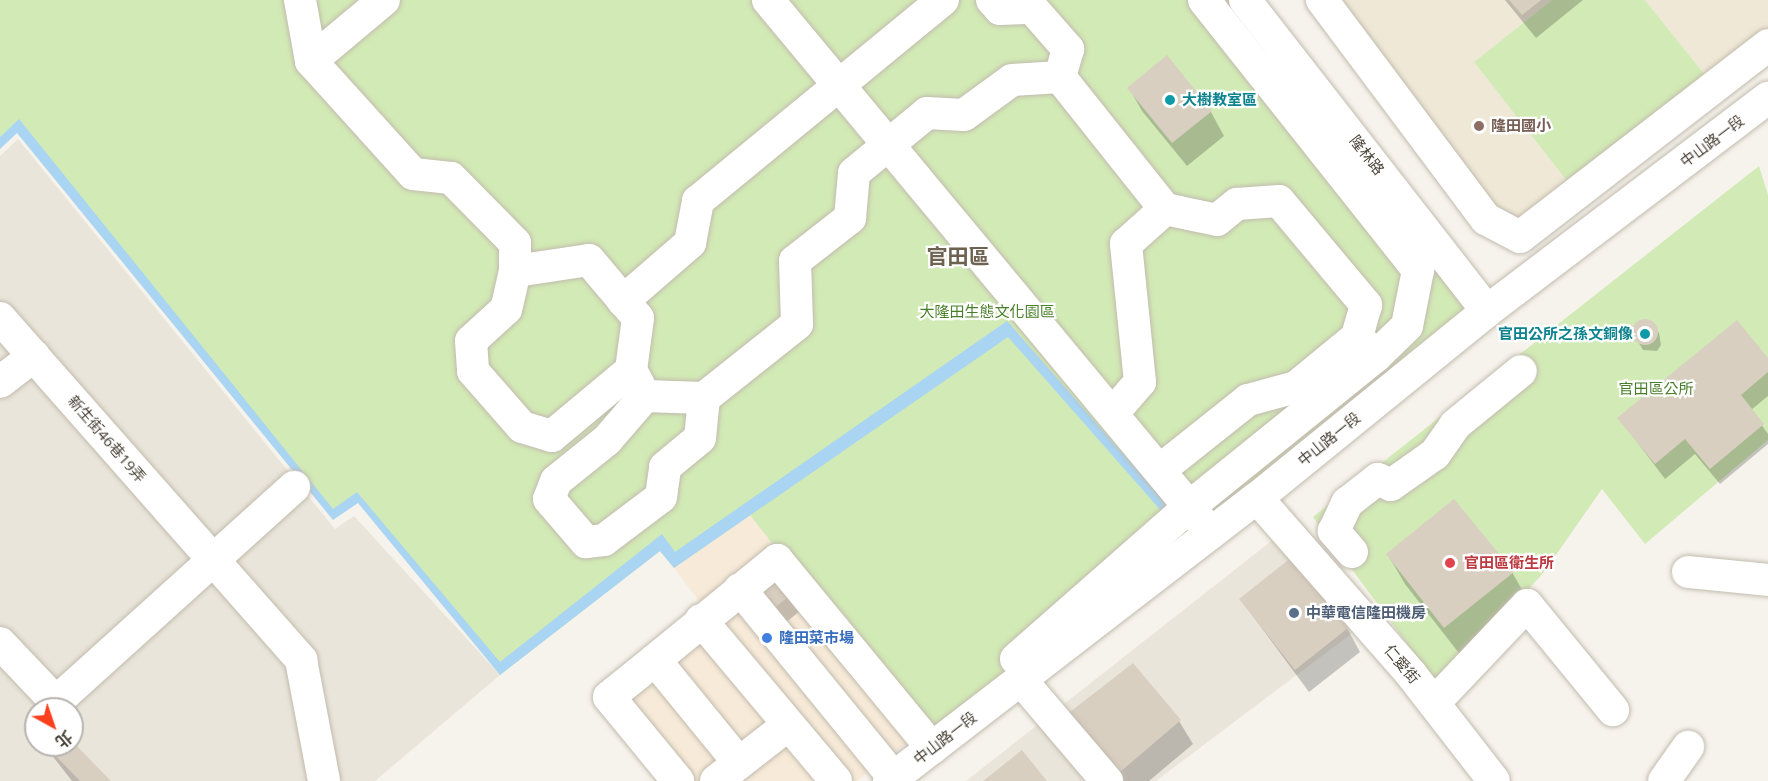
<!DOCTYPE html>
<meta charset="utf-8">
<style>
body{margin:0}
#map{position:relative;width:1768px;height:781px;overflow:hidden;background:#f6f3ec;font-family:"Noto Sans","Noto Sans TC",sans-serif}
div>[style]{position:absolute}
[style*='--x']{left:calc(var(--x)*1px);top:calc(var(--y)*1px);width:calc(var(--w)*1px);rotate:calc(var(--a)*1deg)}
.residential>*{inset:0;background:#eae5da}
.commercial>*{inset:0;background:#f7ead8}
.education>*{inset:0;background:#efe8d6}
.green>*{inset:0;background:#d2eab5}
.water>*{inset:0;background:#a9d4f2}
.shadow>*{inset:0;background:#0003}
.building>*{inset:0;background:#d8cfc1}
.round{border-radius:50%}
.roads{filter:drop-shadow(0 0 2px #c2bbae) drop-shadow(0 0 2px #c2bbae)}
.minor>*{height:32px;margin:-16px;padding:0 16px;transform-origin:16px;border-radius:16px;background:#fff}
.dots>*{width:16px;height:16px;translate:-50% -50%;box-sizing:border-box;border:3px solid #fff;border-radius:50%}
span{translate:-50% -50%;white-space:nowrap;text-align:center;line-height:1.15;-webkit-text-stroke:4.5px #fff;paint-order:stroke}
.culture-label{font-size:15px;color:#0d838f;font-weight:700}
.left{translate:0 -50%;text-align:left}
.right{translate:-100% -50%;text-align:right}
.education-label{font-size:15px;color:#785e54;font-weight:700}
.street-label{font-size:15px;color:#4b4439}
.park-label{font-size:15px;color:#4a7f2a}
.health-label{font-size:15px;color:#be3a42;font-weight:700}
.service-label{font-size:15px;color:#4e5e75;font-weight:700}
.shop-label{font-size:15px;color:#366cbe;font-weight:700}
.district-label{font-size:21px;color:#6e6250;font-weight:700}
.north{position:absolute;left:24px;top:697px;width:60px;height:60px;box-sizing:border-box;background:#fff;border:2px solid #b7b4b0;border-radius:50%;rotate:140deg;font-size:16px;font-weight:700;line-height:24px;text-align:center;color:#4b4439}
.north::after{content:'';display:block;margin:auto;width:21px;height:27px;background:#fc3f1d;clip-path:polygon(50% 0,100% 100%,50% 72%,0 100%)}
</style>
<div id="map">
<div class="residential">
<i style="clip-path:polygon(evenodd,18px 139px,335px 529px,354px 516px,500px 675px,375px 781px,0 781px,0 156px,18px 139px,36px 709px,72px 709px,72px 745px,36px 745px,36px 709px)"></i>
<i style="clip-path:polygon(1279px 535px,1359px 628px,1156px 781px,966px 781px)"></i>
</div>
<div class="commercial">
<i style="clip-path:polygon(750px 514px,924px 729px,857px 781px,658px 781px,598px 706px,710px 616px,674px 568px)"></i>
</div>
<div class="education">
<i style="clip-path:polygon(1335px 0,1552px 0,1474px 62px,1574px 190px,1518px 234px)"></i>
<i style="clip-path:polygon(1645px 0,1768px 0,1768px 37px,1709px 80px)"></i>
</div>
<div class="green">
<i style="clip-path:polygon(0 0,1246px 0,1487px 311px,932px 748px,750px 515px,674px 568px,660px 551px,500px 675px,357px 492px,333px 510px,19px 120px,0 137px)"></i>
<i style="clip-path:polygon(1552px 0,1645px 0,1709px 80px,1574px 190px,1474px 62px)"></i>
<i style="clip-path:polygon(1759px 166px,1768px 195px,1768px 440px,1645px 544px,1602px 489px,1544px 572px,1440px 688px,1313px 517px)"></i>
</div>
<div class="water">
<i style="clip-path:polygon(19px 119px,333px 509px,357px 492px,500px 662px,662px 534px,675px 552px,1007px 321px,1200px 542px,1193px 547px,1008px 337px,674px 568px,660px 551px,500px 675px,358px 503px,333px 520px,17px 133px,0 149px,0 137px)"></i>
</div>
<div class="shadow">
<i style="clip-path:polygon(1505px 0,1583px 0,1536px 38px)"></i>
<i style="clip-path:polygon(1167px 57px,1211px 112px,1224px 136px,1187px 166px,1142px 111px,1129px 88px)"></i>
<i style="clip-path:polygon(1644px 321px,1654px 325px,1659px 333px,1661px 345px,1657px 351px,1643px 350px,1634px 335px,1637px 324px)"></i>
<i style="clip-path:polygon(1768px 361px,1768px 396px,1751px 410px,1768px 434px,1768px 444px,1720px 484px,1695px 454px,1665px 479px,1619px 418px)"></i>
<i style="clip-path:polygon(1388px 555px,1512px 572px,1529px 602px,1462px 657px,1405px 584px)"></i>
<i style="clip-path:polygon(796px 590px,806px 606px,778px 629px,760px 607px)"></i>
<i style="clip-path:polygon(1241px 600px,1347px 628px,1360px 652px,1309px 692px)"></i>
<i style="clip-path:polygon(1179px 721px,1193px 744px,1149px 781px,1121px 781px,1081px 739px)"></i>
<i style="clip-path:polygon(72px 743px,109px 781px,72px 781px,44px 745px)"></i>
</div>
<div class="building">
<i style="clip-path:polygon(1509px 0,1541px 0,1522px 15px)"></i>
<i style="clip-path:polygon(1167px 55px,1212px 111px,1172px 143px,1127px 88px)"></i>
<i class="round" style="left:1632px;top:319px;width:26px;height:26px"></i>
<i style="clip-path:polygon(1737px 320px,1768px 358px,1768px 372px,1741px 395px,1764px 424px,1710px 469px,1685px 439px,1655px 464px,1617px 418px)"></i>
<i style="clip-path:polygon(1454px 499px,1514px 572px,1444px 628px,1386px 554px)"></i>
<i style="clip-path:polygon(1292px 557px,1348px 628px,1295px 670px,1239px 599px)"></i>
<i style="clip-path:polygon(778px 566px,798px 589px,768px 613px,749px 591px)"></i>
<i style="clip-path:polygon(1133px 663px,1181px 720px,1120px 772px,1066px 715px)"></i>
<i style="clip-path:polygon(72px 741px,111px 781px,80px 781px,45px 745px,72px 745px)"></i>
<i style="clip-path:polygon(1022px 750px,1047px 781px,983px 781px)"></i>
</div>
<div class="roads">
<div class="minor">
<i style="--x:300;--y:0;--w:62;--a:79.8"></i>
<i style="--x:311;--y:61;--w:152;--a:47.9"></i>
<i style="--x:413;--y:174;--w:38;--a:6"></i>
<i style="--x:451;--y:178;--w:91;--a:45.4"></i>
<i style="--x:515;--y:243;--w:28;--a:90"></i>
<i style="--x:515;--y:271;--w:39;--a:103"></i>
<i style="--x:506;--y:309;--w:47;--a:137.6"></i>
<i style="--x:471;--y:341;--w:30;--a:86"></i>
<i style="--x:473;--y:371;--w:74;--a:48.8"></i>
<i style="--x:522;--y:427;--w:31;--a:17"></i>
<i style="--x:552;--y:436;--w:103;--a:-39.9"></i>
<i style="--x:631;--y:370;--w:52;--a:-82.3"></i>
<i style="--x:638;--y:318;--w:76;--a:-130.2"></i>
<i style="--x:589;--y:260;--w:75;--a:171.5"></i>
<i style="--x:768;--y:0;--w:693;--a:50.27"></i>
<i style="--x:992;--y:0;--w:12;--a:48"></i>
<i style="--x:1000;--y:9;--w:32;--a:-2"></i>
<i style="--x:1032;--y:8;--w:55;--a:48.7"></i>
<i style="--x:1068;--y:49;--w:29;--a:106"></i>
<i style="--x:1060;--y:77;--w:169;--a:51.5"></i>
<i style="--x:1165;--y:209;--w:53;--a:11.9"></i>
<i style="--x:1217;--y:220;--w:26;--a:-39"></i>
<i style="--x:1237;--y:204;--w:42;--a:-4.1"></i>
<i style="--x:1279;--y:201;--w:136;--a:50.1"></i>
<i style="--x:1366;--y:305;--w:33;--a:106"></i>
<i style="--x:1357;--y:337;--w:79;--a:140.7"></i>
<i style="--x:1296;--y:387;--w:50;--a:164.8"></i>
<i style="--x:1248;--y:400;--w:112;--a:141.5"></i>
<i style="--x:1204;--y:0;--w:345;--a:51.6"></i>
<i style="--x:1418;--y:270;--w:57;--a:101.1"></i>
<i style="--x:1407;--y:326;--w:43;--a:135.9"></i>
<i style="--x:1245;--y:0;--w:394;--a:52.1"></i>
<i style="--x:1322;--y:0;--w:274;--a:53.2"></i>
<i style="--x:1486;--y:219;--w:38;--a:28"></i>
<i style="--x:1520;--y:237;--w:314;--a:-37.7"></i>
<i style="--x:311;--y:61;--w:95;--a:-39.9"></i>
<i style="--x:623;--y:301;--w:89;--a:-40.9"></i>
<i style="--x:690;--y:243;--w:43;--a:-79.2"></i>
<i style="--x:698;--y:201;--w:317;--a:-39.4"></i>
<i style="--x:0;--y:318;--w:456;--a:48.6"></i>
<i style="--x:301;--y:660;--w:123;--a:79.2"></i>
<i style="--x:631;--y:370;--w:30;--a:62"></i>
<i style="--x:645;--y:396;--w:58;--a:130.8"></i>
<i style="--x:607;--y:440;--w:65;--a:141.2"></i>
<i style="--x:556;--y:481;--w:19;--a:111"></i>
<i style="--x:549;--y:499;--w:57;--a:49.3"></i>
<i style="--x:586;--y:542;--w:18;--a:-6"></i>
<i style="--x:604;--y:540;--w:71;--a:-37"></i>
<i style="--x:661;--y:497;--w:30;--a:-82"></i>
<i style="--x:665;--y:467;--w:45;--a:-39.6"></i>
<i style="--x:700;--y:438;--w:40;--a:-84.3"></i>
<i style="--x:704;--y:398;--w:119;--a:-38.5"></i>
<i style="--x:797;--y:324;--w:63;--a:-91.8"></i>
<i style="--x:795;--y:261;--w:70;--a:-38"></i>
<i style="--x:850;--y:218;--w:45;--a:-84.9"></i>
<i style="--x:854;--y:173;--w:94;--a:-39.4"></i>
<i style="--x:927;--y:113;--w:37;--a:3"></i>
<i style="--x:964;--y:115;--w:59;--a:-36.1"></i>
<i style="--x:1012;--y:80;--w:48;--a:-3.6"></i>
<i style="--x:0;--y:382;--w:43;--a:-37.4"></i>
<i style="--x:645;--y:396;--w:59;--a:1.9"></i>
<i style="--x:1113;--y:413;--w:41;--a:-48.9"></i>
<i style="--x:1140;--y:382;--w:139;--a:-95.8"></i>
<i style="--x:1126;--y:244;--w:52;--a:-41.9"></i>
<i style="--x:1257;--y:498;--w:234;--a:48.8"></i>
<i style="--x:1411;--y:674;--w:135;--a:52.2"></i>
<i style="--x:1352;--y:552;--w:28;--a:-131"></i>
<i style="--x:1334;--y:531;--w:31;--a:-65"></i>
<i style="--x:1347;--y:503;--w:39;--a:-38"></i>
<i style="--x:1378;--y:479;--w:14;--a:25"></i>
<i style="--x:1391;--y:485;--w:54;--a:-35.2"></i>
<i style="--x:1435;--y:454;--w:35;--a:-55"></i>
<i style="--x:1455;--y:425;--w:85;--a:-39.3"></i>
<i style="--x:1688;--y:572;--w:80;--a:5.7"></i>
<i style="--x:740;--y:589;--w:244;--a:50.8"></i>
<i style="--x:701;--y:620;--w:210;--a:50"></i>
<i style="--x:0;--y:643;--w:81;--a:46.5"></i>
<i style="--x:56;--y:702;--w:321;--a:-42.1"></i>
<i style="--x:1016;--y:659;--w:230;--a:-41.3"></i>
<i style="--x:1189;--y:507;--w:240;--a:-38.9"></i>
<i style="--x:1376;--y:356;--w:27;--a:-135"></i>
<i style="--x:655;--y:660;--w:59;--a:141.2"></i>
<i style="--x:609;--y:697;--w:109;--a:50.6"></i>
<i style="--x:1021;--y:680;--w:133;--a:49.6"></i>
<i style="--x:1434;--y:703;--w:135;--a:-46.5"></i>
<i style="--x:1527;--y:605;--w:136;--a:50.7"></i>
<i style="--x:739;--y:763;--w:133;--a:-129.2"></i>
<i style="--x:655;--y:660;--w:158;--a:-39.3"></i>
<i style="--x:777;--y:560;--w:244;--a:50.5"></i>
<i style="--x:716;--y:781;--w:91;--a:-37.9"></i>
<i style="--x:889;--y:781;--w:464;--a:-37.6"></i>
<i style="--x:1257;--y:498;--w:296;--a:-39.1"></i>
<i style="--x:1487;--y:311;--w:353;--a:-37.2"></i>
<i style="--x:1664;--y:781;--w:42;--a:-54.8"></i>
</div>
</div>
<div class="dots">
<i style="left:1170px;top:100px;background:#0f9aa8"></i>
<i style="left:1479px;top:126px;background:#8d6e63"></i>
<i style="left:1645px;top:334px;background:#0f9aa8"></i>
<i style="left:1450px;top:563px;background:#e0444e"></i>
<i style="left:1294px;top:613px;background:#5c6f8a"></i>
<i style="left:767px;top:638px;background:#3f7fe0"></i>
</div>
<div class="culture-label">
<span class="left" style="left:1182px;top:100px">大樹教室區</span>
<span class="right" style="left:1633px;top:334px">官田公所之孫文銅像</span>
</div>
<div class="education-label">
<span class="left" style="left:1491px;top:126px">隆田國小</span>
</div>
<div class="street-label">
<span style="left:1712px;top:141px;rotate:-37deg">中山路一段</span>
<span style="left:1367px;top:155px;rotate:52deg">隆林路</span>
<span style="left:107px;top:439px;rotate:49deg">新生街46巷19弄</span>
<span style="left:1329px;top:439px;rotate:-39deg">中山路一段</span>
<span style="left:1402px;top:664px;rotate:50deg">仁愛街</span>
<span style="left:945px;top:738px;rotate:-38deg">中山路一段</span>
</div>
<div class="park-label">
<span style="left:987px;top:312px">大隆田生態文化園區</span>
<span style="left:1656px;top:389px">官田區公所</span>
</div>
<div class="health-label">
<span class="left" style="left:1464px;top:563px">官田區衛生所</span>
</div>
<div class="service-label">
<span class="left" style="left:1306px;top:613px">中華電信隆田機房</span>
</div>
<div class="shop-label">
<span class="left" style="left:779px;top:638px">隆田菜市場</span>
</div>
<div class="district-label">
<span style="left:958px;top:256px">官田區</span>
</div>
<div class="north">北</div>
</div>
